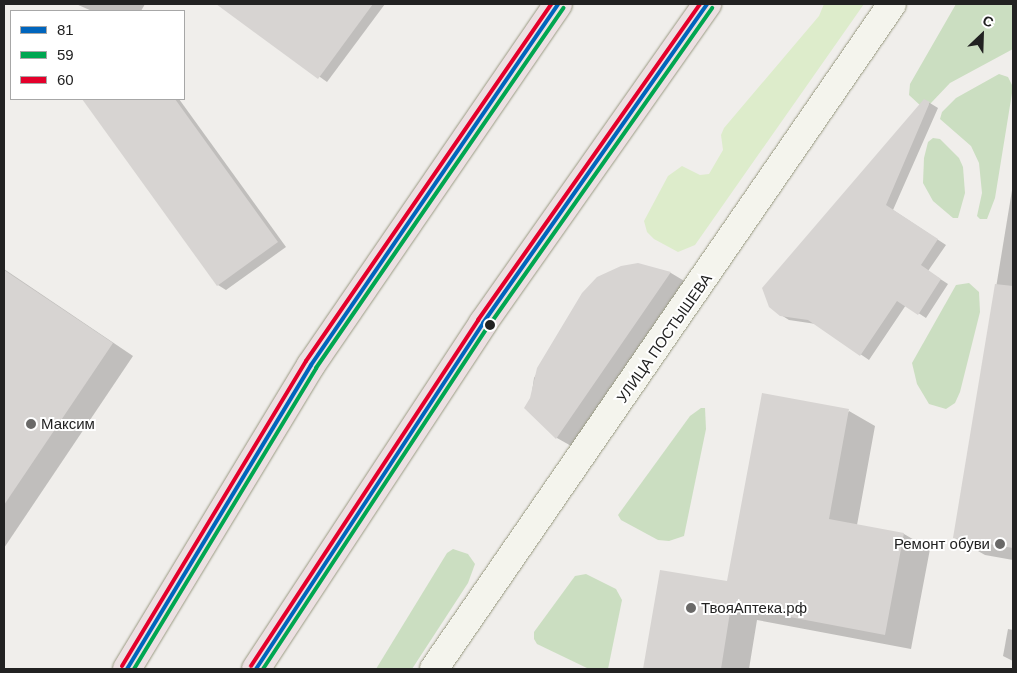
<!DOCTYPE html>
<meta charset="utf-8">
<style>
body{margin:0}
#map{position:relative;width:1017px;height:673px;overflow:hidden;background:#f0eeeb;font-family:Arial,sans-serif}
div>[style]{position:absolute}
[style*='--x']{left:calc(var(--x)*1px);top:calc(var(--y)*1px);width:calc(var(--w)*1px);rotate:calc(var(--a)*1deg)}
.grass>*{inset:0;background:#ddeccb}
.forest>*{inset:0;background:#cbdec1}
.shadow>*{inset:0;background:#0003}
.building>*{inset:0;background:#d7d4d2}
.roads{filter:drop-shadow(0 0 1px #999a82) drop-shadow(0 0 1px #999a82)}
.secondary>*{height:28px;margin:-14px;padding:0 14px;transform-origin:14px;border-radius:14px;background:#f4f4ed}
.highway>*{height:28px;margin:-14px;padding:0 14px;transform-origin:14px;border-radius:14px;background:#ece0e2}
.bus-1>*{height:4px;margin:-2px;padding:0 2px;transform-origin:2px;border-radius:2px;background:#0065bd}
.bus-2>*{height:4px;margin:-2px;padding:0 2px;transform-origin:2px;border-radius:2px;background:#00a651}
.bus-3>*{height:4px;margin:-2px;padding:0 2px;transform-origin:2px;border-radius:2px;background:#e4002b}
.dots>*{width:14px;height:14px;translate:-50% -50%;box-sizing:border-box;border:2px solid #fff;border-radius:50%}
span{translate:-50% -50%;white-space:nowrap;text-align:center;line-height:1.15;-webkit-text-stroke:4px #fff;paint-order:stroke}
.street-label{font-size:15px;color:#222}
.poi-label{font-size:15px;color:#222}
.left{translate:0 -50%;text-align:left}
.right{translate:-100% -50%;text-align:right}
.frame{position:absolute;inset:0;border:5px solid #222;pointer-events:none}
.legend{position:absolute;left:10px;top:10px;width:175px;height:90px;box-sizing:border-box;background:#fff;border:1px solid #a7a7a7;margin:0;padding:6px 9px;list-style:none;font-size:15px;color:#222}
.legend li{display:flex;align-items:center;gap:10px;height:25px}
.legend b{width:25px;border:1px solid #a7a7a7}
.north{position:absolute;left:957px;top:10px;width:50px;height:50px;-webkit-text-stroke:4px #fff;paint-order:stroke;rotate:24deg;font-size:14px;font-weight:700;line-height:20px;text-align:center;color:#222}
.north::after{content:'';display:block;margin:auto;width:18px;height:22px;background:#222;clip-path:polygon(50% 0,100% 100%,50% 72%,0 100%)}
</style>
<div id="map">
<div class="grass">
<i style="clip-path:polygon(824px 4px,864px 4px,695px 245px,678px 252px,654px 239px,647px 232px,644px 221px,668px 176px,682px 166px,700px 175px,709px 174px,723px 150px,721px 135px,724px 128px,819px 16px)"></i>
</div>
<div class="forest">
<i style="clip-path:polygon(956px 4px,1013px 4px,1013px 49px,950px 83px,931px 103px,922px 107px,909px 95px,910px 84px)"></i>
<i style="clip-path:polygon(999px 74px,1008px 77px,1013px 87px,995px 198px,987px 219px,980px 219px,977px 216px,982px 193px,979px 163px,971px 146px,940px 119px,942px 112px,956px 98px)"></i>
<i style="clip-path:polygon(933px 138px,940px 139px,959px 158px,963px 167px,965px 193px,958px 218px,953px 218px,933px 201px,923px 183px,924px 158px,928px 142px)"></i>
<i style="clip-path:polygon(969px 283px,979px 292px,980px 312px,960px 392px,955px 403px,946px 409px,929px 404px,917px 384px,912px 363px,956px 285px)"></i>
<i style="clip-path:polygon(701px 408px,705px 408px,706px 429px,684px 536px,669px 541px,658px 540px,621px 520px,618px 515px,690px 416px)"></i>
<i style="clip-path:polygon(453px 549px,468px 554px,475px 564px,468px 583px,412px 669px,376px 669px,447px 553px)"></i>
<i style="clip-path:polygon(586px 574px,616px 589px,622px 600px,608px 669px,589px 669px,537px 644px,534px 639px,534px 632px,575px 576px)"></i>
</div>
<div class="shadow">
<i style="clip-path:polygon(76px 4px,145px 4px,141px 11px,92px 11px)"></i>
<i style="clip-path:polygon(218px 4px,385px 4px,327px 82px)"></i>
<i style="clip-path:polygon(96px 99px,179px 99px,286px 247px,226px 290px,218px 285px,88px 104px)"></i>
<i style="clip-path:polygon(925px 100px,938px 108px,893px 210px,946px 245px,928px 271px,948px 284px,926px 318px,906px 305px,869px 360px,816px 324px,789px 320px,781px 315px)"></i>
<i style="clip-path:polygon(1013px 184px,1013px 560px,985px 555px,955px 538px)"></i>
<i style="clip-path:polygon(638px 265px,671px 273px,686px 282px,573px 447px,557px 438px,525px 408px,531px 399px,534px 378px,583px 294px)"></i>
<i style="clip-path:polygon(4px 269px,133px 356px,4px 548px)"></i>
<i style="clip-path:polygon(849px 411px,875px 426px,857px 525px,904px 534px,930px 549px,911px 649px,757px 620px,749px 669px,645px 669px,661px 571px,728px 583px)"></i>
<i style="clip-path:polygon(1008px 629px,1013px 630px,1013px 661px,1003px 656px)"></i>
</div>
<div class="building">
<i style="clip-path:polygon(216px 4px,373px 4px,318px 79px)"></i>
<i style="clip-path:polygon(82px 99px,175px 99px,278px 242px,217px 286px)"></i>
<i style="clip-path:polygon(924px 99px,930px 102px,886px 205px,938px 239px,921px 265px,941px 279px,918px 315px,897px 301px,860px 356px,808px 320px,780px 316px,769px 307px,762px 288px)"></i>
<i style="clip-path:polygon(638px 263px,671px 272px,556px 439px,524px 408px,530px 398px,537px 368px,582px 293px,597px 277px,621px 266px)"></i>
<i style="clip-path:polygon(4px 270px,113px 343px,4px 505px)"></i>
<i style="clip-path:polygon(995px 284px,1013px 286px,1013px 548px,953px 538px)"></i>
<i style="clip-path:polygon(762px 393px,849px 409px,829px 519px,904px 533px,885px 635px,731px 606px,721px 669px,643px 669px,660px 570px,727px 581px)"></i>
</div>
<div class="roads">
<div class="secondary">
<i style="--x:434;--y:669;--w:807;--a:-55.44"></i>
</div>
<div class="highway">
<i style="--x:127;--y:669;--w:355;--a:-58.8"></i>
<i style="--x:311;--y:365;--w:437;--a:-55.6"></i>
<i style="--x:256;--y:669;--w:414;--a:-56.7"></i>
<i style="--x:483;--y:323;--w:390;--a:-54.9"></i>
</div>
</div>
<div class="bus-1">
<i style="--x:127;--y:669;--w:355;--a:-58.8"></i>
<i style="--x:311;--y:365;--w:437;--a:-55.6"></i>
<i style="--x:256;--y:669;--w:414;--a:-56.7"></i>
<i style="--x:483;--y:323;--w:390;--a:-54.9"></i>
</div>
<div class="bus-2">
<i style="--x:134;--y:669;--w:352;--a:-58.8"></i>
<i style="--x:316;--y:368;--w:437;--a:-55.5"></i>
<i style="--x:263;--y:669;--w:409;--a:-56.7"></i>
<i style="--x:488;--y:327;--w:390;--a:-54.9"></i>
</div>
<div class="bus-3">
<i style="--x:122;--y:666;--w:356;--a:-58.9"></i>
<i style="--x:306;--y:361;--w:433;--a:-55.5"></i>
<i style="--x:251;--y:666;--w:414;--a:-56.7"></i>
<i style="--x:478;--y:320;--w:386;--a:-54.9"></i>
</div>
<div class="dots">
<i style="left:490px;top:325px;background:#222"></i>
<i style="left:31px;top:424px;background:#6a6968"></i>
<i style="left:1000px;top:544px;background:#6a6968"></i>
<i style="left:691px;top:608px;background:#6a6968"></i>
</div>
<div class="street-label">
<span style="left:664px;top:338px;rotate:-55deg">УЛИЦА ПОСТЫШЕВА</span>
</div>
<div class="poi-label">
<span class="left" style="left:41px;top:424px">Максим</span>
<span class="right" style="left:990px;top:544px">Ремонт обуви</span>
<span class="left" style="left:701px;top:608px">ТвояАптека.рф</span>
</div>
<div class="frame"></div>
<ul class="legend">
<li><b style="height:6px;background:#0065bd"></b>81</li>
<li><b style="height:6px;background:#00a651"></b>59</li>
<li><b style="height:6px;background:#e4002b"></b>60</li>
</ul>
<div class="north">С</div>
</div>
